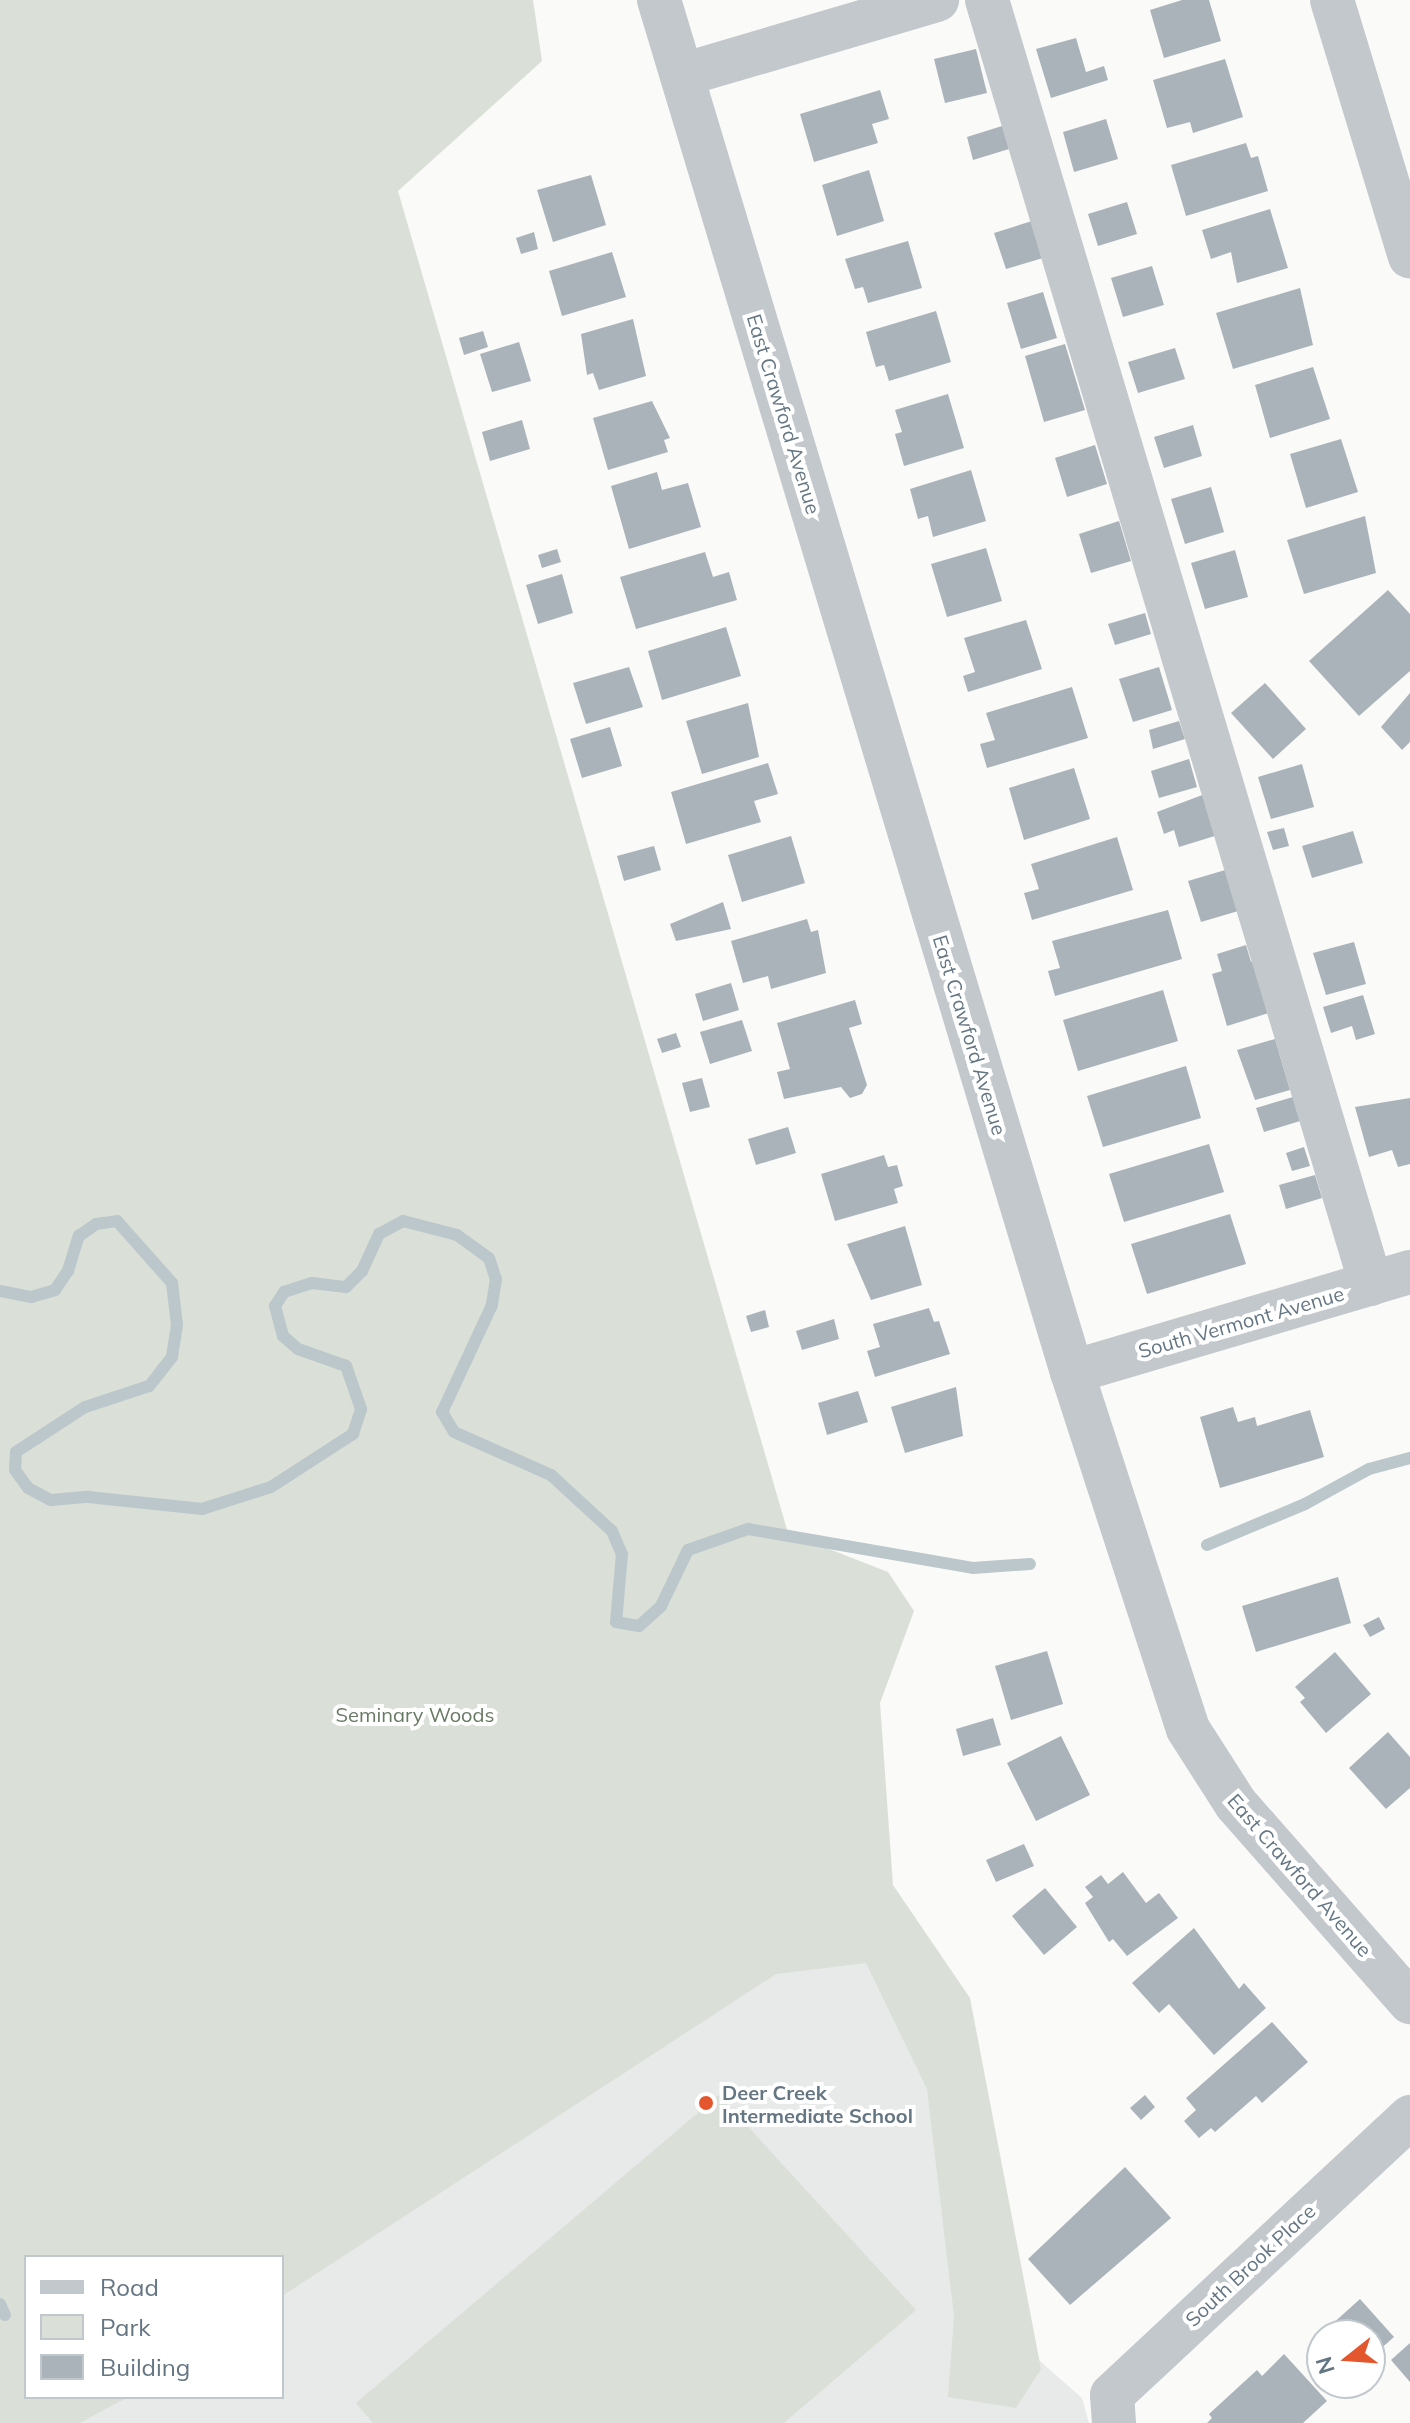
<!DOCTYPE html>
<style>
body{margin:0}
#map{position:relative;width:1410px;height:2423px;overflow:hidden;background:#fafaf8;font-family:Mulish,sans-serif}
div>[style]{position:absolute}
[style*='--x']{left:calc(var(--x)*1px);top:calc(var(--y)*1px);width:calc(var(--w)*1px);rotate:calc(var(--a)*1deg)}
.built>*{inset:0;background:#e8e9e9}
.green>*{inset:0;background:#dadfd7}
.stream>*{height:12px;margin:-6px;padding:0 6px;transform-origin:6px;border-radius:6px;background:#bbc7cb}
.building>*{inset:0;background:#aab3b9}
.minor>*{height:44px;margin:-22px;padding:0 22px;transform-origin:22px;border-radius:22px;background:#c3c8cc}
.dots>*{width:22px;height:22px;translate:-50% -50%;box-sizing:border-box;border:4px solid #fff;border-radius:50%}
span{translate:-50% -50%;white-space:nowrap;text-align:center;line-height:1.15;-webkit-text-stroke:8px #fff;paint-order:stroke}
.street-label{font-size:20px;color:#657683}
.park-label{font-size:20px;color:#687a64}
.poi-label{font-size:20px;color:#657683;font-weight:700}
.left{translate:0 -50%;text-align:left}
.legend{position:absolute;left:24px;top:2255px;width:260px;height:144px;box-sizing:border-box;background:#fff;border:2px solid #c1c8cd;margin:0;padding:10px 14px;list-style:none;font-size:24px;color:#657683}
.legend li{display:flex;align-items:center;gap:16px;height:40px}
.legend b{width:40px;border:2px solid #c1c8cd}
.north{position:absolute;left:1306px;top:2319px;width:80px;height:80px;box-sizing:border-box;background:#fff;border:2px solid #c1c8cd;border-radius:50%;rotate:253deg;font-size:22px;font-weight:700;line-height:32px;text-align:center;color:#657683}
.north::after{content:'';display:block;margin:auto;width:28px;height:36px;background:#e4572e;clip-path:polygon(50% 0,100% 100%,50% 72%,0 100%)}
</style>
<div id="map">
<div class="built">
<i style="clip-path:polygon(893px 1885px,1032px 2354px,1082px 2398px,1089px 2423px,14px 2423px,50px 2397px,282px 2397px,282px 2257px)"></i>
</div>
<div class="green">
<i style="clip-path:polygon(0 0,533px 0,542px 61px,398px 191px,788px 1533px,888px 1572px,914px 1611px,880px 1703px,893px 1885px,970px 1998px,1041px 2369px,1016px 2408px,948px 2397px,954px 2316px,927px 2089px,866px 1963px,776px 1974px,282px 2296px,282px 2257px,26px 2257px,26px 2397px,128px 2397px,80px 2423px,0 2423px)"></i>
<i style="clip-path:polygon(719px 2095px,916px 2310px,784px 2423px,373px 2423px,356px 2403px)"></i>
</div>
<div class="stream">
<i style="--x:0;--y:1291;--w:32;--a:11"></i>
<i style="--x:31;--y:1297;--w:25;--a:-16"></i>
<i style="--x:55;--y:1290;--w:23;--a:-56"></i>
<i style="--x:68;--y:1271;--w:37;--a:-73"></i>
<i style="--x:79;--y:1236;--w:21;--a:-35"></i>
<i style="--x:96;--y:1224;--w:21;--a:-8"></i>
<i style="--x:117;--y:1221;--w:83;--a:48.4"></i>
<i style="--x:172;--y:1283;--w:42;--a:83.2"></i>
<i style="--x:177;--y:1325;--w:32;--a:99"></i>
<i style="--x:172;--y:1357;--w:37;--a:128"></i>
<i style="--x:149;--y:1386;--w:67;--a:161.8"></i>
<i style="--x:85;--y:1407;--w:82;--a:146.9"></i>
<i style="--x:16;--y:1452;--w:18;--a:93"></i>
<i style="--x:15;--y:1470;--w:22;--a:54"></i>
<i style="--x:28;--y:1488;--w:26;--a:28"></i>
<i style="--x:51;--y:1500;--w:37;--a:-5"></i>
<i style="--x:88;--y:1497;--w:115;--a:6"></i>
<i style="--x:202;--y:1509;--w:72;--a:-17.7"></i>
<i style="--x:271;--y:1487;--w:98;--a:-32.9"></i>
<i style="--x:353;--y:1434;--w:26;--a:-72"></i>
<i style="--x:361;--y:1409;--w:46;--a:-109.2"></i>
<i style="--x:346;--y:1366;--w:51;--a:-160.5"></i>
<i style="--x:298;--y:1349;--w:20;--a:-139"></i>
<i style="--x:283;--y:1336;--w:31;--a:-105"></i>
<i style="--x:275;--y:1306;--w:17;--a:-57"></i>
<i style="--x:284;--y:1292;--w:29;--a:-18"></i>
<i style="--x:312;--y:1283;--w:34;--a:7"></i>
<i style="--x:346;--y:1287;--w:23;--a:-45"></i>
<i style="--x:362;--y:1271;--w:41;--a:-65.3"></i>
<i style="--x:379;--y:1234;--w:27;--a:-28"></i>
<i style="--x:403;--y:1221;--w:56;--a:14.5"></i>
<i style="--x:457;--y:1235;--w:39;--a:36"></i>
<i style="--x:489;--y:1258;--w:22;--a:72"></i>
<i style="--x:496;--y:1279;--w:26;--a:99"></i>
<i style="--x:492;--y:1305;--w:118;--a:115"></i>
<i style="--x:442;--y:1412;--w:23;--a:59"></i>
<i style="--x:454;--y:1432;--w:106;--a:23.9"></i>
<i style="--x:551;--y:1475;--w:83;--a:42.6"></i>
<i style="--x:612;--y:1531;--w:25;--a:67"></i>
<i style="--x:622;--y:1554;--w:68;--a:95"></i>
<i style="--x:616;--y:1622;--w:23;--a:10"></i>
<i style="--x:639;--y:1626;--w:30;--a:-42"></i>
<i style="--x:661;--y:1606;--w:62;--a:-64.3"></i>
<i style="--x:688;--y:1550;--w:64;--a:-19.3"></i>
<i style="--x:748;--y:1529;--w:228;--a:9.8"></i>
<i style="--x:973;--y:1568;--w:57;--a:-4"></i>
<i style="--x:1207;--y:1545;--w:106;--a:-22.7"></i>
<i style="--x:1305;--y:1504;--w:73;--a:-28.7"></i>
<i style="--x:1369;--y:1469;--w:42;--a:-15"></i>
<i style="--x:0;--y:2304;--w:12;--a:66"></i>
</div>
<div class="building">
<i style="clip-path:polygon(1182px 0,1209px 0,1221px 41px,1164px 58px,1150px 10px)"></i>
<i style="clip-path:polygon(1076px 38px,1086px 72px,1104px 66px,1108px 80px,1051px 98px,1036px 49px)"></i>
<i style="clip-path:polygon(976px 49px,987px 93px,945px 103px,934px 59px)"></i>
<i style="clip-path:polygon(1225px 59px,1243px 117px,1193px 133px,1190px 122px,1167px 128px,1153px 80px)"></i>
<i style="clip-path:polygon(880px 90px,889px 119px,872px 124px,878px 143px,814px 162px,800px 114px)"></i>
<i style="clip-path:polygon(1106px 119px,1118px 159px,1074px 172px,1063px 132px)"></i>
<i style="clip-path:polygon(1002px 126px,1009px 149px,973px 160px,967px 137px)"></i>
<i style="clip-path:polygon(1246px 143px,1251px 158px,1258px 156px,1268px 191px,1186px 216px,1171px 165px)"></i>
<i style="clip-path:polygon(869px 170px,884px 221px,837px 236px,822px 185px)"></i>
<i style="clip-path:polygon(591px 175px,606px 225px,553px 242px,537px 190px)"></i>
<i style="clip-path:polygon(1127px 202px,1137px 234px,1098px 246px,1088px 214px)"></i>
<i style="clip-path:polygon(1270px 209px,1288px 268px,1237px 283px,1231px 252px,1211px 259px,1202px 230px)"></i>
<i style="clip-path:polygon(1032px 221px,1043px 258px,1006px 269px,994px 233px)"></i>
<i style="clip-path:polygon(534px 232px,538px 249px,521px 254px,516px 238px)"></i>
<i style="clip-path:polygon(908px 241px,922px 288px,868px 303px,863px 287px,855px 289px,845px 259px)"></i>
<i style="clip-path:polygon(612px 252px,626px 297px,562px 316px,549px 271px)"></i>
<i style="clip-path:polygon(1152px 266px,1164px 305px,1123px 317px,1111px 278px)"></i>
<i style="clip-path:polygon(1300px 288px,1313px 345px,1233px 369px,1216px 313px)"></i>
<i style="clip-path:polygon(1043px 292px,1057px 338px,1021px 349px,1007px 303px)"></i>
<i style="clip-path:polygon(936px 311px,951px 362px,889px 381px,884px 365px,876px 367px,866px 332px)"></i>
<i style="clip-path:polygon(633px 319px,646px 376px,599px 390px,593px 373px,587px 375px,581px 334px)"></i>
<i style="clip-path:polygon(483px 331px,488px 347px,464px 355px,459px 338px)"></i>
<i style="clip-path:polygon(519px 342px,531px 381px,492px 392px,480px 354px)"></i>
<i style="clip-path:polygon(1065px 344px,1085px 410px,1044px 422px,1025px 356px)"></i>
<i style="clip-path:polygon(1175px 348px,1185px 379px,1138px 393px,1128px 362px)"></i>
<i style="clip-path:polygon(1313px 367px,1330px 419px,1270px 438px,1255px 385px)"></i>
<i style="clip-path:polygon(948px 394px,964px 448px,904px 466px,895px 434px,902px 432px,895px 410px)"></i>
<i style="clip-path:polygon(652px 401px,670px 438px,664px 440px,668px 452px,608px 470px,593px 418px)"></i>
<i style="clip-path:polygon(522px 420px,530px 449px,490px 461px,482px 432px)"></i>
<i style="clip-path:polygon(1193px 425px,1202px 456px,1164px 468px,1154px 437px)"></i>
<i style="clip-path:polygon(1341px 439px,1358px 492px,1306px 508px,1290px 454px)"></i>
<i style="clip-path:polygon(1095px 445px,1107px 484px,1067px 497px,1055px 458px)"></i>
<i style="clip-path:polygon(971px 470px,986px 521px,933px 537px,928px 516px,918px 519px,910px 489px)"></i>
<i style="clip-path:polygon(657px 472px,662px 490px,688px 483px,701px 527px,629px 549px,611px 486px)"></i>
<i style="clip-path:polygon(1211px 487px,1224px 532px,1185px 544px,1171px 499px)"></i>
<i style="clip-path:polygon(1365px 516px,1376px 573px,1304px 594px,1287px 540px)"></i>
<i style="clip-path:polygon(1119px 521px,1131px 561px,1091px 573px,1079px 534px)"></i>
<i style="clip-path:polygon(986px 548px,1002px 601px,947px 617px,931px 564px)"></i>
<i style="clip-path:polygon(557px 549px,561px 562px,542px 568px,538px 555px)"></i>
<i style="clip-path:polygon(1235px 550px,1248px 597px,1205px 609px,1191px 563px)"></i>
<i style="clip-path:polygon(705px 552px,713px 577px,729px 572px,737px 600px,636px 629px,620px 577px)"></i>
<i style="clip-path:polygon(562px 574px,573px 613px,538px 624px,526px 585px)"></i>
<i style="clip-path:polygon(1388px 590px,1410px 614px,1410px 671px,1359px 716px,1309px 661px)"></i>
<i style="clip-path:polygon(1145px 613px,1151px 634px,1115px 645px,1108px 624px)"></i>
<i style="clip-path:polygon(1026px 620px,1042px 669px,968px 692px,963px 676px,975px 672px,964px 638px)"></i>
<i style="clip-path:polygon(726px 627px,741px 676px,662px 700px,648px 651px)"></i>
<i style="clip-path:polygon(629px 667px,643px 707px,586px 724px,573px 683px)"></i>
<i style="clip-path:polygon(1159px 667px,1172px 710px,1133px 722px,1119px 679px)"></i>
<i style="clip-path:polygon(1265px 683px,1306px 729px,1273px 759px,1231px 713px)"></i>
<i style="clip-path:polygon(1072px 687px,1088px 738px,987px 768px,980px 744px,995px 740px,986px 713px)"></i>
<i style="clip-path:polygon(1410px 693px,1410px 742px,1402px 750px,1381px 727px)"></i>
<i style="clip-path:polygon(748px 703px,759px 757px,702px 774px,686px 721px)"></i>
<i style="clip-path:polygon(1179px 721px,1185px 739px,1153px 749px,1149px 730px)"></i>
<i style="clip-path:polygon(610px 727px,622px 766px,582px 778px,570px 739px)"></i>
<i style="clip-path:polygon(1189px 759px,1197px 787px,1159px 798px,1151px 771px)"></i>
<i style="clip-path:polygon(768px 763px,778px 794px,754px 801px,761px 822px,686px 844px,671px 792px)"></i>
<i style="clip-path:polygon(1302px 764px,1314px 807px,1271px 819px,1258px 777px)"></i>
<i style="clip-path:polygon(1074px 768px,1090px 819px,1024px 840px,1009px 788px)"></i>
<i style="clip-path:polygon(1205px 794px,1218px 835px,1179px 847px,1174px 830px,1164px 834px,1157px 812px)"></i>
<i style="clip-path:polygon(1284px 828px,1289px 846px,1273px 850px,1267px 832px)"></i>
<i style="clip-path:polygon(1353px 831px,1363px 863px,1312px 878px,1302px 846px)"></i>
<i style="clip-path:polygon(791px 836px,805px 883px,742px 902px,728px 855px)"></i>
<i style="clip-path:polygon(1117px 837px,1133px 890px,1032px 920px,1024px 893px,1039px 889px,1031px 864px)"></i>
<i style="clip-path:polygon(654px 846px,661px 870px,624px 881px,617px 856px)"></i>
<i style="clip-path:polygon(1232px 868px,1245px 909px,1201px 922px,1188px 881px)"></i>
<i style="clip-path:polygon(723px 902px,731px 929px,676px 941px,670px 924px)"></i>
<i style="clip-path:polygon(1168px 910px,1182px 959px,1055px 996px,1048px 971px,1060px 968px,1052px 941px)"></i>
<i style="clip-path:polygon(807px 919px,811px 932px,818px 930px,826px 973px,771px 989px,768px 976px,743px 983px,731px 941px)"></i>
<i style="clip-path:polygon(1354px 942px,1366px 984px,1326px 995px,1313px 953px)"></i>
<i style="clip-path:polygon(1246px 945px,1251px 962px,1256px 960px,1272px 1012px,1227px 1026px,1212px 974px,1222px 971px,1217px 954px)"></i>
<i style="clip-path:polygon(731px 983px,739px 1010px,703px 1021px,695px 994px)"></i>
<i style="clip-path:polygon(1163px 990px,1178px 1041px,1078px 1071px,1063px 1020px)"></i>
<i style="clip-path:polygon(1363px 995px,1375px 1034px,1356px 1040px,1352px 1026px,1331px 1033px,1323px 1007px)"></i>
<i style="clip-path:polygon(855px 1000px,862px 1024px,849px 1028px,867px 1085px,862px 1094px,850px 1098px,841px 1087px,784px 1099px,777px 1072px,790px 1069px,777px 1023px)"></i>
<i style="clip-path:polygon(742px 1020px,752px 1051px,710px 1064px,700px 1032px)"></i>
<i style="clip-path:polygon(676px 1033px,681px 1047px,662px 1053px,657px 1039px)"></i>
<i style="clip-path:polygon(1275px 1039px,1290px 1090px,1255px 1100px,1237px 1050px)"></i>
<i style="clip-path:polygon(1186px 1066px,1201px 1118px,1103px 1147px,1087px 1096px)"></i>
<i style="clip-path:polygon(702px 1078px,710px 1107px,690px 1112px,682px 1083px)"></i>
<i style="clip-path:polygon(1293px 1097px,1300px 1121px,1264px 1132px,1256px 1108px)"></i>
<i style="clip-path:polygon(1410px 1098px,1410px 1164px,1398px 1167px,1392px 1150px,1369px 1157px,1355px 1107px)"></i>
<i style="clip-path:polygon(788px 1127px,796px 1153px,756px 1165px,748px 1139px)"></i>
<i style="clip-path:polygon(1209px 1144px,1224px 1192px,1124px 1222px,1109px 1174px)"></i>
<i style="clip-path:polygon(1304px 1147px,1310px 1166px,1292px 1171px,1286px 1153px)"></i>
<i style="clip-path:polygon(884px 1155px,888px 1167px,897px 1165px,903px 1186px,894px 1189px,898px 1203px,835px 1221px,821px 1174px)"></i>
<i style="clip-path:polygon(1315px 1175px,1322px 1198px,1286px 1209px,1279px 1185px)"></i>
<i style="clip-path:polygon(1230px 1214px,1246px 1264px,1147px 1294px,1131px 1244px)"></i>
<i style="clip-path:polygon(905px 1226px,922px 1285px,871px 1300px,847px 1244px)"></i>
<i style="clip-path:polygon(929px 1308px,934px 1322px,939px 1321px,950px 1354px,875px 1377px,867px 1351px,880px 1347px,873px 1324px)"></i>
<i style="clip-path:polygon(765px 1310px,769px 1327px,751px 1332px,746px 1316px)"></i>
<i style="clip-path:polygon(834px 1319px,839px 1339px,802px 1350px,796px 1331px)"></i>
<i style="clip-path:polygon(956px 1387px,963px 1436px,905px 1453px,891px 1407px)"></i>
<i style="clip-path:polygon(858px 1391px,868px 1422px,827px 1435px,818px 1403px)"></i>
<i style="clip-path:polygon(1233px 1407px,1238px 1422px,1255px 1417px,1257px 1426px,1310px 1410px,1324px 1457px,1220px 1488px,1200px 1417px)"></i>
<i style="clip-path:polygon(1338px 1577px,1351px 1623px,1256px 1652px,1242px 1606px)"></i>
<i style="clip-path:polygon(1379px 1617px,1385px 1629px,1370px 1637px,1363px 1625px)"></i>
<i style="clip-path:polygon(1047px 1651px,1063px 1704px,1011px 1720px,995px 1666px)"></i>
<i style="clip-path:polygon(1335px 1652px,1371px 1694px,1326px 1733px,1300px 1702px,1305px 1698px,1295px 1687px)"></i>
<i style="clip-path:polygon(993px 1718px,1001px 1745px,963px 1756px,956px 1729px)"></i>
<i style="clip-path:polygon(1388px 1732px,1410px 1757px,1410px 1788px,1386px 1809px,1349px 1768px)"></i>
<i style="clip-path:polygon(1061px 1736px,1090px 1795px,1036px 1821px,1007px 1763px)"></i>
<i style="clip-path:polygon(1024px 1844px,1034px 1866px,996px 1882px,986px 1860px)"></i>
<i style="clip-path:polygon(1123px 1872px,1146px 1903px,1159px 1893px,1178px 1918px,1127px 1956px,1113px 1939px,1109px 1942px,1085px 1903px,1093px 1897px,1085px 1887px,1101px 1875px,1108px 1884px)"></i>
<i style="clip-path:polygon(1045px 1888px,1077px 1927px,1044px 1955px,1012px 1916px)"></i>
<i style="clip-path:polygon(1194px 1928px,1239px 1989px,1244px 1983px,1266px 2008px,1214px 2055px,1169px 2004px,1159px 2013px,1132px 1983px)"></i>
<i style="clip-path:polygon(1272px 2022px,1308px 2062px,1262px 2103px,1256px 2096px,1215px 2132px,1211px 2128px,1199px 2138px,1184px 2121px,1196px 2110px,1186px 2098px)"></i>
<i style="clip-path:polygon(1145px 2095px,1155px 2107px,1141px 2120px,1130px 2108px)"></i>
<i style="clip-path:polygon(1125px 2167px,1171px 2218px,1070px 2305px,1028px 2259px)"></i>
<i style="clip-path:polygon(1360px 2299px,1394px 2337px,1370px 2358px,1370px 2335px,1338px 2335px,1330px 2326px)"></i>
<i style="clip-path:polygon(1410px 2343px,1410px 2382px,1391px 2360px)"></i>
<i style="clip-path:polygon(1284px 2354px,1327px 2401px,1303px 2423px,1207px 2423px,1212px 2418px,1209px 2414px,1257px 2370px,1262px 2376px)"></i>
</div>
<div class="minor">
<i style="--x:659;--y:0;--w:1433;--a:73.25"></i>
<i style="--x:1072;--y:1372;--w:375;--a:72"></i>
<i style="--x:1188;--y:1729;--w:89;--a:57.4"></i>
<i style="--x:1236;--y:1804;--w:264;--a:48.7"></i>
<i style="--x:987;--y:0;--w:1340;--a:73.35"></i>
<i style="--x:1332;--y:0;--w:268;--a:73.1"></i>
<i style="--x:682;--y:75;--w:266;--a:-16.4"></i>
<i style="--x:1072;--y:1372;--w:352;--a:-16.5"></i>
<i style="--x:1114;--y:2423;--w:28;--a:-94"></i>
<i style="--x:1112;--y:2395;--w:408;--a:-43"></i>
</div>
<div class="dots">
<i style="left:706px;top:2103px;background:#e4572e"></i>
</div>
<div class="street-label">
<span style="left:784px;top:414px;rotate:73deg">East Crawford Avenue</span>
<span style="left:970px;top:1035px;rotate:73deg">East Crawford Avenue</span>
<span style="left:1241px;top:1322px;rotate:-16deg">South Vermont Avenue</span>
<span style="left:1300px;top:1875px;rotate:49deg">East Crawford Avenue</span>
<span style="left:1250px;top:2265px;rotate:-43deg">South Brook Place</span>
</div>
<div class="park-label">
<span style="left:415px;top:1714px">Seminary Woods</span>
</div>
<div class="poi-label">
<span class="left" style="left:722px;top:2104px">Deer Creek<br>Intermediate School</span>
</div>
<ul class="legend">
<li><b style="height:10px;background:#c3c8cc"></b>Road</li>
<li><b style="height:22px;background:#dadfd7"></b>Park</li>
<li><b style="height:22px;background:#aab3b9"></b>Building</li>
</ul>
<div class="north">N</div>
</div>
